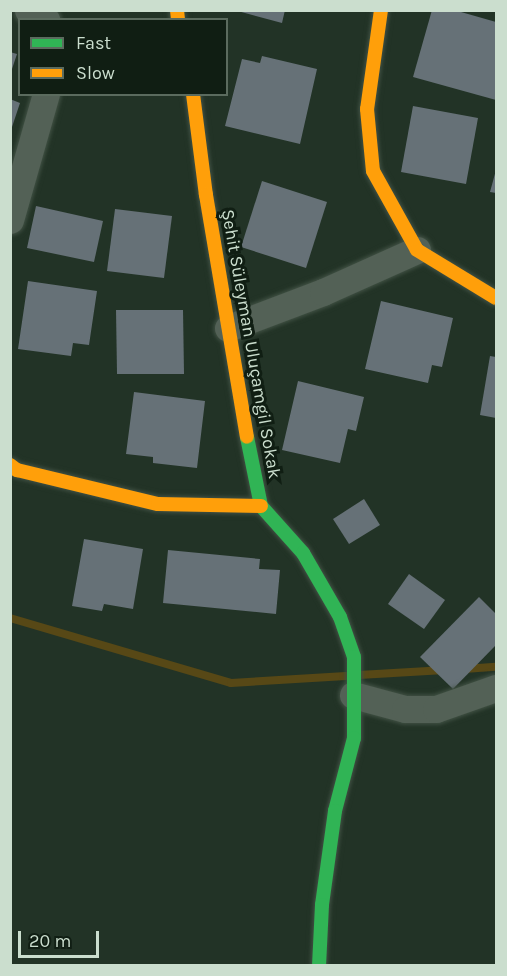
<!DOCTYPE html>
<meta charset="utf-8">
<style>
body{margin:0}
#map{position:relative;width:507px;height:976px;overflow:hidden;background:#223326;font-family:Karla,sans-serif}
div>[style]{position:absolute}
[style*='--x']{left:calc(var(--x)*1px);top:calc(var(--y)*1px);width:calc(var(--w)*1px);rotate:calc(var(--a)*1deg)}
.stream>*{height:8px;margin:-4px;padding:0 4px;transform-origin:4px;border-radius:4px;background:#574816}
.building>*{inset:0;background:#667177}
.roads{filter:drop-shadow(0 0 2px #415144) drop-shadow(0 0 2px #415144)}
.street>*{height:27px;margin:-13.5px;padding:0 13.5px;transform-origin:13.5px;border-radius:13.5px;background:#536156}
.fast>*{height:14px;margin:-7px;padding:0 7px;transform-origin:7px;border-radius:7px;background:#30b455}
.slow>*{height:14px;margin:-7px;padding:0 7px;transform-origin:7px;border-radius:7px;background:#ff9f0a}
span{translate:-50% -50%;white-space:nowrap;text-align:center;line-height:1.15;-webkit-text-stroke:6px #101e13;paint-order:stroke}
.street-label{font-size:18px;color:#cbdece}
.frame{position:absolute;inset:0;border:12px solid #cbdece;pointer-events:none}
.legend{position:absolute;left:18px;top:18px;width:210px;height:78px;box-sizing:border-box;background:#101e13;border:2px solid #5b6b5e;margin:0;padding:8px 10px;list-style:none;font-size:18px;color:#cbdece}
.legend li{display:flex;align-items:center;gap:12px;height:30px}
.legend b{width:30px;border:2px solid #5b6b5e}
.scale{position:absolute;left:18px;top:931px;width:81px;height:27px;box-sizing:border-box;border:3px solid #cbdece;border-top:0;padding-left:8px;font-size:18px;line-height:21px;white-space:nowrap;color:#cbdece;-webkit-text-stroke:4px #101e13;paint-order:stroke}
</style>
<div id="map">
<div class="stream">
<i style="--x:10;--y:618;--w:230;--a:16.4"></i>
<i style="--x:231;--y:683;--w:115;--a:-3.5"></i>
<i style="--x:464;--y:669;--w:32;--a:-4"></i>
<i style="--x:359;--y:675;--w:86;--a:-3.3"></i>
</div>
<div class="building">
<i style="clip-path:polygon(234px 10px,285px 10px,282px 23px)"></i>
<i style="clip-path:polygon(432px 10px,454px 10px,496px 22px,496px 100px,413px 77px)"></i>
<i style="clip-path:polygon(10px 52px,17px 54px,11px 72px,10px 72px)"></i>
<i style="clip-path:polygon(262px 56px,317px 69px,300px 144px,225px 126px,242px 59px,260px 63px)"></i>
<i style="clip-path:polygon(10px 99px,20px 103px,11px 130px,10px 130px)"></i>
<i style="clip-path:polygon(413px 106px,478px 118px,466px 184px,401px 172px)"></i>
<i style="clip-path:polygon(496px 170px,496px 193px,490px 192px)"></i>
<i style="clip-path:polygon(262px 181px,327px 202px,306px 268px,241px 247px)"></i>
<i style="clip-path:polygon(36px 206px,103px 221px,94px 262px,27px 248px)"></i>
<i style="clip-path:polygon(115px 209px,172px 216px,164px 278px,107px 271px)"></i>
<i style="clip-path:polygon(28px 281px,97px 291px,89px 345px,73px 343px,71px 356px,18px 349px)"></i>
<i style="clip-path:polygon(381px 301px,453px 318px,442px 367px,432px 365px,428px 383px,365px 369px)"></i>
<i style="clip-path:polygon(116px 310px,183px 310px,184px 374px,117px 374px)"></i>
<i style="clip-path:polygon(490px 356px,496px 357px,496px 418px,480px 415px)"></i>
<i style="clip-path:polygon(298px 381px,364px 397px,356px 431px,348px 429px,340px 463px,282px 450px)"></i>
<i style="clip-path:polygon(134px 392px,205px 401px,197px 468px,153px 463px,153px 457px,126px 454px)"></i>
<i style="clip-path:polygon(364px 499px,380px 525px,349px 544px,333px 519px)"></i>
<i style="clip-path:polygon(84px 539px,143px 549px,133px 609px,104px 604px,102px 611px,72px 606px)"></i>
<i style="clip-path:polygon(168px 550px,260px 559px,259px 569px,280px 570px,276px 614px,163px 603px)"></i>
<i style="clip-path:polygon(409px 574px,445px 600px,424px 629px,388px 604px)"></i>
<i style="clip-path:polygon(479px 597px,496px 614px,496px 645px,453px 689px,420px 657px)"></i>
</div>
<div class="roads">
<div class="street">
<i style="--x:28;--y:10;--w:21;--a:29"></i>
<i style="--x:10;--y:220;--w:131;--a:-74.1"></i>
<i style="--x:228;--y:328;--w:102;--a:-20.8"></i>
<i style="--x:323;--y:292;--w:103;--a:-24.1"></i>
<i style="--x:353;--y:695;--w:54;--a:15.1"></i>
<i style="--x:405;--y:709;--w:31;--a:0"></i>
<i style="--x:436;--y:709;--w:64;--a:-19.3"></i>
</div>
<div class="fast">
<i style="--x:247;--y:437;--w:70;--a:78.5"></i>
<i style="--x:261;--y:506;--w:63;--a:48.2"></i>
<i style="--x:303;--y:553;--w:74;--a:60"></i>
<i style="--x:340;--y:617;--w:42;--a:70.7"></i>
<i style="--x:354;--y:657;--w:81;--a:90"></i>
<i style="--x:354;--y:738;--w:75;--a:104.6"></i>
<i style="--x:335;--y:811;--w:95;--a:97.9"></i>
<i style="--x:322;--y:905;--w:61;--a:92.8"></i>
</div>
<div class="slow">
<i style="--x:177;--y:10;--w:10;--a:84"></i>
<i style="--x:381;--y:10;--w:100;--a:98"></i>
<i style="--x:367;--y:109;--w:62;--a:84.5"></i>
<i style="--x:373;--y:171;--w:90;--a:60.9"></i>
<i style="--x:417;--y:250;--w:92;--a:31.3"></i>
<i style="--x:193;--y:94;--w:102;--a:82.7"></i>
<i style="--x:206;--y:195;--w:245;--a:80.4"></i>
<i style="--x:10;--y:465;--w:9;--a:36"></i>
<i style="--x:17;--y:470;--w:145;--a:13.6"></i>
<i style="--x:158;--y:504;--w:103;--a:1.1"></i>
</div>
</div>
<div class="street-label">
<span style="left:251px;top:344px;rotate:80deg">Şehit Süleyman Uluçamgil Sokak</span>
</div>
<div class="frame"></div>
<ul class="legend">
<li><b style="height:8px;background:#30b455"></b>Fast</li>
<li><b style="height:8px;background:#ff9f0a"></b>Slow</li>
</ul>
<div class="scale">20 m</div>
</div>
